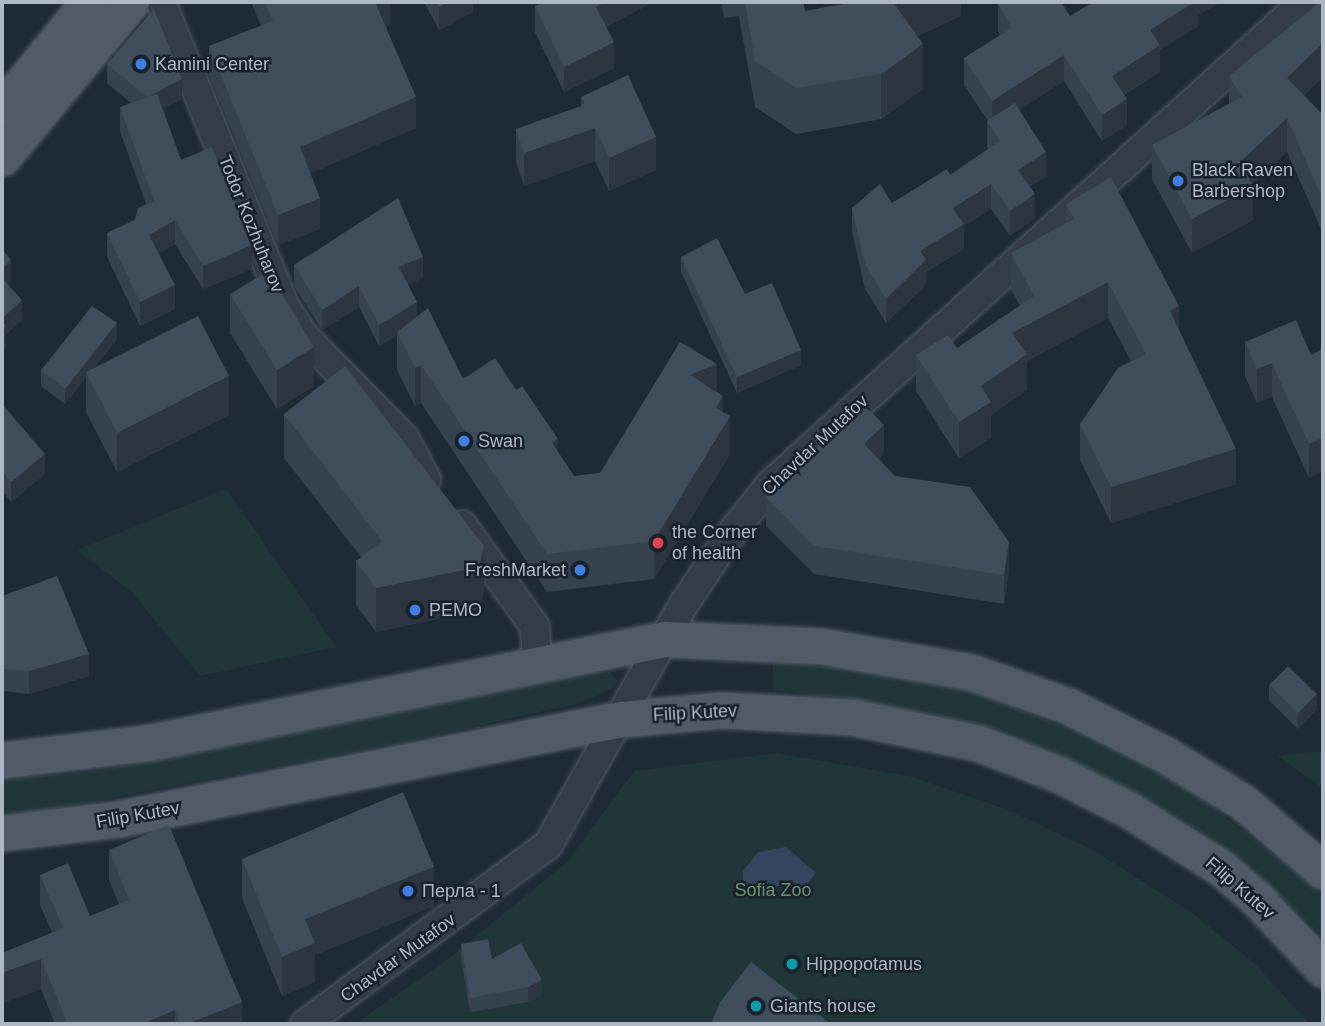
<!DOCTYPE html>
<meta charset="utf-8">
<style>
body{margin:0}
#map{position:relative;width:1325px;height:1026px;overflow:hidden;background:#1f2a37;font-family:Helvetica,sans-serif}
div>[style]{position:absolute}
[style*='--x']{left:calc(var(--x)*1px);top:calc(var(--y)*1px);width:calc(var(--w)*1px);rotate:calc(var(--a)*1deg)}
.green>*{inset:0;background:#213638}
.water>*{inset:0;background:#32465f}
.roads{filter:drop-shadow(0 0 2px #505a66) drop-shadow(0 0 2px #505a66)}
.minor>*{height:28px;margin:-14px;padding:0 14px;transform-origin:14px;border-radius:14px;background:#333c48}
.major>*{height:35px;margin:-17.5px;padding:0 17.5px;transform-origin:17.5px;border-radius:17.5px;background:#515b68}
.wall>*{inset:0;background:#37424f}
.shaded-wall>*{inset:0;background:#2d3640}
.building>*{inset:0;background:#404d5c}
.dots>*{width:19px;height:19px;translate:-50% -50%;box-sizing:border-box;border:4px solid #19212c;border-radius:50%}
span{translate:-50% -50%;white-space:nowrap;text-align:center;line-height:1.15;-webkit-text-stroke:5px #19212c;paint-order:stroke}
.poi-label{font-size:18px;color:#adb7c5}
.left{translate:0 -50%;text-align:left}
.right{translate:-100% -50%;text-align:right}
.street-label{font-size:18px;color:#adb7c5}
.park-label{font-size:18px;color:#65956e}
.frame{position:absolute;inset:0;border:4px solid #adb7c5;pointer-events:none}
</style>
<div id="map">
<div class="green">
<i style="clip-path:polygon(226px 489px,336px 647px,200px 676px,132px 592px,77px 550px)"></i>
<i style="clip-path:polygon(773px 661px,903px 675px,974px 692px,1117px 748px,1196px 794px,1314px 886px,1323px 895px,1323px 937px,1288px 902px,1199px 830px,1103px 777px,978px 724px,853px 699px,773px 690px)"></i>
<i style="clip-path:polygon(586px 672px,610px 672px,617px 681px,614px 688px,580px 703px,398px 743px,42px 811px,2px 814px,2px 779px,90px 772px)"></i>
<i style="clip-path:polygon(1323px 751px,1323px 788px,1277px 756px)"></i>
<i style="clip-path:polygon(777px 753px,909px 776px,1011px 811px,1093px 850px,1191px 912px,1254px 963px,1310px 1024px,355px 1024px,452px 956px,568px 861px,634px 771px)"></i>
</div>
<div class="water">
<i style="clip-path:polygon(786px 847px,816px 873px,805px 887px,769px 886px,761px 899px,743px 886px,743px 871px,758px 852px)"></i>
</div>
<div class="roads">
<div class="minor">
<i style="--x:161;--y:2;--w:329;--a:67.9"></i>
<i style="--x:285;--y:307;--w:35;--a:57"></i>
<i style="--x:304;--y:336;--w:143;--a:45.6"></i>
<i style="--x:404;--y:438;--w:47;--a:61.8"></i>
<i style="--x:462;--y:525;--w:125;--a:54.4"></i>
<i style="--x:535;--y:627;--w:36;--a:87"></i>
<i style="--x:305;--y:1024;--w:302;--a:-36.4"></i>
<i style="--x:548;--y:845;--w:277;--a:-60.6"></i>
<i style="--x:684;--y:604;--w:83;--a:-56.3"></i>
<i style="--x:730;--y:535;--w:65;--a:-51.2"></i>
<i style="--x:771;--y:484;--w:719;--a:-42.12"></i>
</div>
<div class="major">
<i style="--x:2;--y:108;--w:136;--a:-50.9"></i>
<i style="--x:2;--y:158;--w:202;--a:-50.4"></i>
<i style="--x:2;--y:760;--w:146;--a:-6.7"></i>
<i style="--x:147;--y:743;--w:528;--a:-11.35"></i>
<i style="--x:665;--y:639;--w:156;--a:2.6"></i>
<i style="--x:821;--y:646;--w:152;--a:9.8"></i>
<i style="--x:971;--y:672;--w:103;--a:19.3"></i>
<i style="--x:1068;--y:706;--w:110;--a:26.6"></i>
<i style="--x:1166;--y:755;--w:92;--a:31.6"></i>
<i style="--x:1244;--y:803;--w:104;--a:40.7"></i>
<i style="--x:2;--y:833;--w:117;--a:-6.9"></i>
<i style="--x:118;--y:819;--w:514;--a:-11.22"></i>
<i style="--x:622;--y:719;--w:99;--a:-5.2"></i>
<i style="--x:721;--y:710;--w:131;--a:3.1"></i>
<i style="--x:852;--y:717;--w:129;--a:11.7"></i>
<i style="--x:978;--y:743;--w:88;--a:21.3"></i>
<i style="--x:1060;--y:775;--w:77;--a:26.9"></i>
<i style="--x:1129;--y:810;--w:109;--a:32.2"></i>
<i style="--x:1221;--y:868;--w:48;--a:40.7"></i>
<i style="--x:1257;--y:899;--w:96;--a:46.7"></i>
</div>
</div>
<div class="wall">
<i style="clip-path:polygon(251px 2px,390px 2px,390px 25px,386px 26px,416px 128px,310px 173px,320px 229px,278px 245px,209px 76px,209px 46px,261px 26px)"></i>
<i style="clip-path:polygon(424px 2px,473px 2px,473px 12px,439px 30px)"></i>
<i style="clip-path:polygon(653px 2px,606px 27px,614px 68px,564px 92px,535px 32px,535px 6px)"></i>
<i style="clip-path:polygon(721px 2px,803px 2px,805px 11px,961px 2px,961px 16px,917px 36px,923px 89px,881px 119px,796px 134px,755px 107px,739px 16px,724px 18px)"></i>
<i style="clip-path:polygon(998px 4px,1070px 16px,1198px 15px,1198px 26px,1160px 50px,1160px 72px,1124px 95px,1127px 125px,1102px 141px,1064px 81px,1019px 110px,1046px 177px,1030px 186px,1035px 218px,1010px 236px,991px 209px,964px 226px,964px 249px,926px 272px,926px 285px,886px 323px,865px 289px,852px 232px,852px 208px,892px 203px,950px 175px,988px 149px,987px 146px,987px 121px,988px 121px,964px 85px,964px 58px,1000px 35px,998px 31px)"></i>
<i style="clip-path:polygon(107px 64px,182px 99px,163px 109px,181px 160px,252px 269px,203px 289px,175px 244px,158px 254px,175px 309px,140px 326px,107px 257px,107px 233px,135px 220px,146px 204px,120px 131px,120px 107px,131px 103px,107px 83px)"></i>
<i style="clip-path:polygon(1229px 76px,1323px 77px,1304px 95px,1323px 115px,1323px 233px,1287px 152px,1252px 184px,1253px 220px,1192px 253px,1152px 179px,1152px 145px,1229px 104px)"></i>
<i style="clip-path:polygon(581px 97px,656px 170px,609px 191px,595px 161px,524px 186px,516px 162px,516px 129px,581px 106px)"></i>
<i style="clip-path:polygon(1066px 204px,1179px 332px,1236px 484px,1111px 523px,1080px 460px,1080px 424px,1131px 361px,1108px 318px,1027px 361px,1027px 390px,991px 415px,991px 438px,959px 458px,916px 391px,916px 355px,957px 348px,1020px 306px,1011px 289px,1011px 253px,1066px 223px)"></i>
<i style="clip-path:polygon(681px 257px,801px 365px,737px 393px,681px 272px)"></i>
<i style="clip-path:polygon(294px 265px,423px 278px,408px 284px,417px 317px,463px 379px,558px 452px,574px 476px,600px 473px,717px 392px,723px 412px,730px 454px,654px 579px,547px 592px,421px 403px,415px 406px,397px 370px,397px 335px,379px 346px,359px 307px,322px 330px,294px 286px)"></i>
<i style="clip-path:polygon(230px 294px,314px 386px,277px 409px,230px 333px)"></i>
<i style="clip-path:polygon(117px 339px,93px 369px,229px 415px,117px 472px,86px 412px,86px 377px,65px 404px,41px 386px,41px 370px)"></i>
<i style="clip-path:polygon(1245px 342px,1311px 355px,1309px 478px,1272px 397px,1257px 403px,1245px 376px)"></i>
<i style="clip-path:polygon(2px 404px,45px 474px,11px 502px,2px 491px)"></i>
<i style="clip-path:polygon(284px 414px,484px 589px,479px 610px,376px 632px,356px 605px,356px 561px,361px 557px,284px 458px)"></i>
<i style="clip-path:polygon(884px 453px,879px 459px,895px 476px,1009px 570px,1004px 604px,814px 574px,766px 526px,766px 497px)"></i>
<i style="clip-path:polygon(2px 596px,89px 676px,29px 694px,2px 691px)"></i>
<i style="clip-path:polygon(1269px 685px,1317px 709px,1298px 729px,1269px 700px)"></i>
<i style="clip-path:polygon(109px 850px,242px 1024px,55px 1024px,41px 989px,2px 1003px,52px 932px,40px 905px,40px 875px,90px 916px,119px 904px,109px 880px)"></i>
<i style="clip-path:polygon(242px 859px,434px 906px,315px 955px,315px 982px,282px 996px,242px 898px)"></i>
<i style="clip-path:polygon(461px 944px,492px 959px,542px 995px,528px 1002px,470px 1012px,461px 959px)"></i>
</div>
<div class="shaded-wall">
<i style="clip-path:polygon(375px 2px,390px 2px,390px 25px,375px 31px)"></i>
<i style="clip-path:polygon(449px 2px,473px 2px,473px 12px,439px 30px,439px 7px)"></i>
<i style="clip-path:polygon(605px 2px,653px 2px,596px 32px,596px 7px)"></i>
<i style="clip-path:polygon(893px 2px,961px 2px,961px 16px,893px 47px)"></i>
<i style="clip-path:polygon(1193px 2px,1222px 2px,1198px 15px,1198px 26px,1160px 50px,1160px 72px,1112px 102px,1112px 76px,1150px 30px)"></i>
<i style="clip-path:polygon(614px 42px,614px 68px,564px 92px,564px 67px)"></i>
<i style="clip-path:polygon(1323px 43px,1323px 77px,1287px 111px,1287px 78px)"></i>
<i style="clip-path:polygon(923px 44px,923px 89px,881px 119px,881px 74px)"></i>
<i style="clip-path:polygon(1064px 55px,1064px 81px,992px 127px,992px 101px)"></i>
<i style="clip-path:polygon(182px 79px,182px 99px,148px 117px,148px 98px)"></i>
<i style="clip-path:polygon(416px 97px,416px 128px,300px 178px,300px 147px)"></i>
<i style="clip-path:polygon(1127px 99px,1127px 125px,1102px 141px,1102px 115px)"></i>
<i style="clip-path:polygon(1287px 118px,1287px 152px,1246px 190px,1253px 186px,1253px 220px,1192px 253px,1192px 219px,1240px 162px)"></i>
<i style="clip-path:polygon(595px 128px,595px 161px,524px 186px,524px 153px)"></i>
<i style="clip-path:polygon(656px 137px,656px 170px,609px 191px,609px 158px)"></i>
<i style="clip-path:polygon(1046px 152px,1046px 177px,1018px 194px,1018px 170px)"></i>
<i style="clip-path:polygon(991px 184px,991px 209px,964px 226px,964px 249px,926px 272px,926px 285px,886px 323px,886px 299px,953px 208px)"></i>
<i style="clip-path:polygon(1035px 194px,1035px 218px,1010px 236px,1010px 211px)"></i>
<i style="clip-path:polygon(320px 198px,320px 229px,278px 245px,278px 215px)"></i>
<i style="clip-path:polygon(175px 220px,175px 244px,149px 259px,149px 235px)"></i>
<i style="clip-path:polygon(252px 245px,252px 269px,203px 289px,203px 266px)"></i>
<i style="clip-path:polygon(423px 257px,423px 278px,399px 288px,399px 267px)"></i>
<i style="clip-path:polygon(11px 260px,11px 280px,2px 289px,2px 269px)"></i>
<i style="clip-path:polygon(1108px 282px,1108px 318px,1027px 361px,1027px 390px,991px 415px,991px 438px,959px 458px,959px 422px,1012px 333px)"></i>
<i style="clip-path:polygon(175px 285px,175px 309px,140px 326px,140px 302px)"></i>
<i style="clip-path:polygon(359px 286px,359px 307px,322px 330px,322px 310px)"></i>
<i style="clip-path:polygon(22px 300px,22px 320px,6px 335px,6px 346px,2px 351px,2px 319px)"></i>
<i style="clip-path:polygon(417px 302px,417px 323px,397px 332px,397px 335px,379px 346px,379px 325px)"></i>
<i style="clip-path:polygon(1179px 306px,1179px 342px,1170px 311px)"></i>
<i style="clip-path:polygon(117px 323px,117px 339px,88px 375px,86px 372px,86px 377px,65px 404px,65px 389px)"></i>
<i style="clip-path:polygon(314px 347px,314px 386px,277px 409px,277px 370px)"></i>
<i style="clip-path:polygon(801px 350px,801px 365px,737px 393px,737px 377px)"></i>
<i style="clip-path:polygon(1272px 363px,1272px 397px,1257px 403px,1257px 369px)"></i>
<i style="clip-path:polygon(717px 364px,717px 401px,690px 375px)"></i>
<i style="clip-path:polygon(421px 365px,421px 403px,415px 406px,415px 368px)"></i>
<i style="clip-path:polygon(229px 376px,229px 415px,117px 472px,117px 433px)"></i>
<i style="clip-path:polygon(723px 396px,723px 427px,730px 416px,730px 454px,654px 579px,654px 541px,716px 408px)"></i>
<i style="clip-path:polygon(884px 425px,884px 453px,864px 473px,864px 444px)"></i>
<i style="clip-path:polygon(1323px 438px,1323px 472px,1309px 478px,1309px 444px)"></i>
<i style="clip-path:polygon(558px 439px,558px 477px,552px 443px)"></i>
<i style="clip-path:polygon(1236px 449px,1236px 484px,1111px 523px,1111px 487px)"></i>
<i style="clip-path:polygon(45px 454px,45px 474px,11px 502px,11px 482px)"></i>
<i style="clip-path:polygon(1009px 542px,1009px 570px,1004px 604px,1004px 575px)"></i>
<i style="clip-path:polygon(484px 546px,484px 589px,479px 610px,376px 632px,376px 588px)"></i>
<i style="clip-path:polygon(89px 654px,89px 676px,29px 694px,29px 671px)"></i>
<i style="clip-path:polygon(1317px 694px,1317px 709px,1298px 729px,1298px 713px)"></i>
<i style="clip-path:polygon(434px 867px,434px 906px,315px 955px,315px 982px,282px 996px,282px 957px,305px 919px)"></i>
<i style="clip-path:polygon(41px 959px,41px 989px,2px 1003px,2px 973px)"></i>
<i style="clip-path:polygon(542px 980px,542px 995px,528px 1002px,528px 987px)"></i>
<i style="clip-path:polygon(242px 1002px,242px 1024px,187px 1024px)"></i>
<i style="clip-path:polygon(175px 1010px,175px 1024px,142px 1024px)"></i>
</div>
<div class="building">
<i style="clip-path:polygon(264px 2px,375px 2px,416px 97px,300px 147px,320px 198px,278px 215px,209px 46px,273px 21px)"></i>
<i style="clip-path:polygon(436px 2px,449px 2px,439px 7px)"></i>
<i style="clip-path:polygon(543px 2px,605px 2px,596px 7px,614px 42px,564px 67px,535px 6px)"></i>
<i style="clip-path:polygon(745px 2px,803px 2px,805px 11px,854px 2px,893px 2px,923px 44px,881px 74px,796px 88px,755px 61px)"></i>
<i style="clip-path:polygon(1002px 2px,1061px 2px,1070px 16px,1093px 2px,1195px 2px,1150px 30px,1160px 45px,1112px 76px,1127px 99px,1102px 115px,1064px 55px,992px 101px,964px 58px,1012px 28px,998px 4px)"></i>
<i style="clip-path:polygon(1320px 2px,1322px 2px,1323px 5px,1323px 43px,1287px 78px,1323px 115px,1323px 199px,1287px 118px,1240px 162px,1253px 186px,1192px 219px,1152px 145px,1242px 97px,1229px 76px)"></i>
<i style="clip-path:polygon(154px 9px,182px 79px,147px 97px,107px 64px)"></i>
<i style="clip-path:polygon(628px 75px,656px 137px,609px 158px,595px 128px,524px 153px,516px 129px,585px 105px,581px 97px)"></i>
<i style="clip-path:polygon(157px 94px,181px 160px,212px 147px,252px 245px,203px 266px,175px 220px,149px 235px,175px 285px,140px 302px,107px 233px,135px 220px,138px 208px,154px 201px,120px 107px)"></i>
<i style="clip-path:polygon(1015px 103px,1046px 152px,1018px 170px,1035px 194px,1010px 211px,991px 184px,953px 208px,964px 224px,920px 251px,926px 260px,886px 299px,865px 264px,852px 208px,880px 184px,892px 203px,947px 169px,950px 175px,1000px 141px,987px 121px)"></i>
<i style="clip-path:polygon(1111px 177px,1179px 306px,1170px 311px,1236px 449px,1111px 487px,1080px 424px,1118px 368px,1146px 354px,1108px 282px,1012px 333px,1027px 354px,981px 386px,991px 402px,959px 422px,916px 355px,948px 335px,957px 348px,1034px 296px,1011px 253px,1074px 219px,1066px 204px)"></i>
<i style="clip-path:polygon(398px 198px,423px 257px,399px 267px,417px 302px,379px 325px,359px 286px,322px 310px,294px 265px)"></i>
<i style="clip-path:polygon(717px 238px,745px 294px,772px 283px,801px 350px,737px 377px,681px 257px)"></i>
<i style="clip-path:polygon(2px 249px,11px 260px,2px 269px)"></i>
<i style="clip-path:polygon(268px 271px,314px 347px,277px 370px,230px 294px)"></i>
<i style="clip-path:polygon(2px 278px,22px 300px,2px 319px)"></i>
<i style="clip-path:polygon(92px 306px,117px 323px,65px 389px,41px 370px)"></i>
<i style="clip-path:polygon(428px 308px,463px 379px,495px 358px,516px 390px,522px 386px,558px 439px,552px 443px,574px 476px,600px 473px,680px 342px,717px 364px,690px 375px,723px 396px,716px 408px,730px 416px,654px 541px,547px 554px,421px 365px,415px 368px,397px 332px)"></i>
<i style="clip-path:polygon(198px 316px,229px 376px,117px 433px,86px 372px)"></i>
<i style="clip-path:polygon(1296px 320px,1311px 355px,1323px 349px,1323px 438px,1309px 444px,1272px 363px,1257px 369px,1245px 342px)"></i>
<i style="clip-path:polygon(2px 321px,6px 326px,2px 331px)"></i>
<i style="clip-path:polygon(345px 366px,484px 546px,479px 567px,376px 588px,356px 561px,382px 541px,284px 414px)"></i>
<i style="clip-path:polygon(863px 403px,884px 425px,864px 444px,895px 476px,970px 487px,1009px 542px,1004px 575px,814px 546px,766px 497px)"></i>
<i style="clip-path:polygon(2px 404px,45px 454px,11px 482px,2px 471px)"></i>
<i style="clip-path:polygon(57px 576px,89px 654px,29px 671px,2px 669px,2px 596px)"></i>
<i style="clip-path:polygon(1288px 666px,1317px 694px,1298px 713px,1269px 685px)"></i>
<i style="clip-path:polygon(403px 792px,434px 867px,305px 919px,315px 943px,282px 957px,242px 859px)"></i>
<i style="clip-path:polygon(169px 825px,242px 1002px,187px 1024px,180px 1024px,175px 1010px,142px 1024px,68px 1024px,41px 959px,2px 973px,2px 953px,63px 928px,40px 875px,68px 863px,90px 916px,129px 900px,109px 850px)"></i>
<i style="clip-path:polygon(488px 939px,492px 959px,521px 943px,542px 980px,528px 987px,470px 998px,461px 944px)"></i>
<i style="clip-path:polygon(751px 962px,831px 1024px,711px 1024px,720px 1002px)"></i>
</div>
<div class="dots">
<i style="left:141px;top:64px;background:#3f7fe0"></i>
<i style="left:1178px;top:181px;background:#3f7fe0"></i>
<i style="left:464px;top:441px;background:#3f7fe0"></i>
<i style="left:658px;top:543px;background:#e0444e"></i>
<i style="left:580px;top:570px;background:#3f7fe0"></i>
<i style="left:415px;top:610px;background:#3f7fe0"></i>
<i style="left:408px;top:891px;background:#3f7fe0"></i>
<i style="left:792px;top:964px;background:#0f9aa8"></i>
<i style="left:756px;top:1006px;background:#0f9aa8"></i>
</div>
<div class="poi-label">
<span class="left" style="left:155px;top:64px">Kamini Center</span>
<span class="left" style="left:1192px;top:181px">Black Raven<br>Barbershop</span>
<span class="left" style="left:478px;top:441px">Swan</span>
<span class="left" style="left:672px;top:543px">the Corner<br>of health</span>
<span class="right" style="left:566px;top:570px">FreshMarket</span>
<span class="left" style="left:429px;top:610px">РЕМО</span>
<span class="left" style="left:422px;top:891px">Перла - 1</span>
<span class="left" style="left:806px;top:964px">Hippopotamus</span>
<span class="left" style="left:770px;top:1006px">Giants house</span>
</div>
<div class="street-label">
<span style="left:251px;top:224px;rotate:68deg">Todor Kozhuharov</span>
<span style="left:815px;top:445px;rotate:-43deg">Chavdar Mutafov</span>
<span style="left:695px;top:713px;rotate:-3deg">Filip Kutev</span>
<span style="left:138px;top:815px;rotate:-10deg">Filip Kutev</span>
<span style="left:1240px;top:888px;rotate:41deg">Filip Kutev</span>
<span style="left:398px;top:958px;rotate:-36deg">Chavdar Mutafov</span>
</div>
<div class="park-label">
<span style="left:773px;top:890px">Sofia Zoo</span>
</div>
<div class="frame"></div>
</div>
